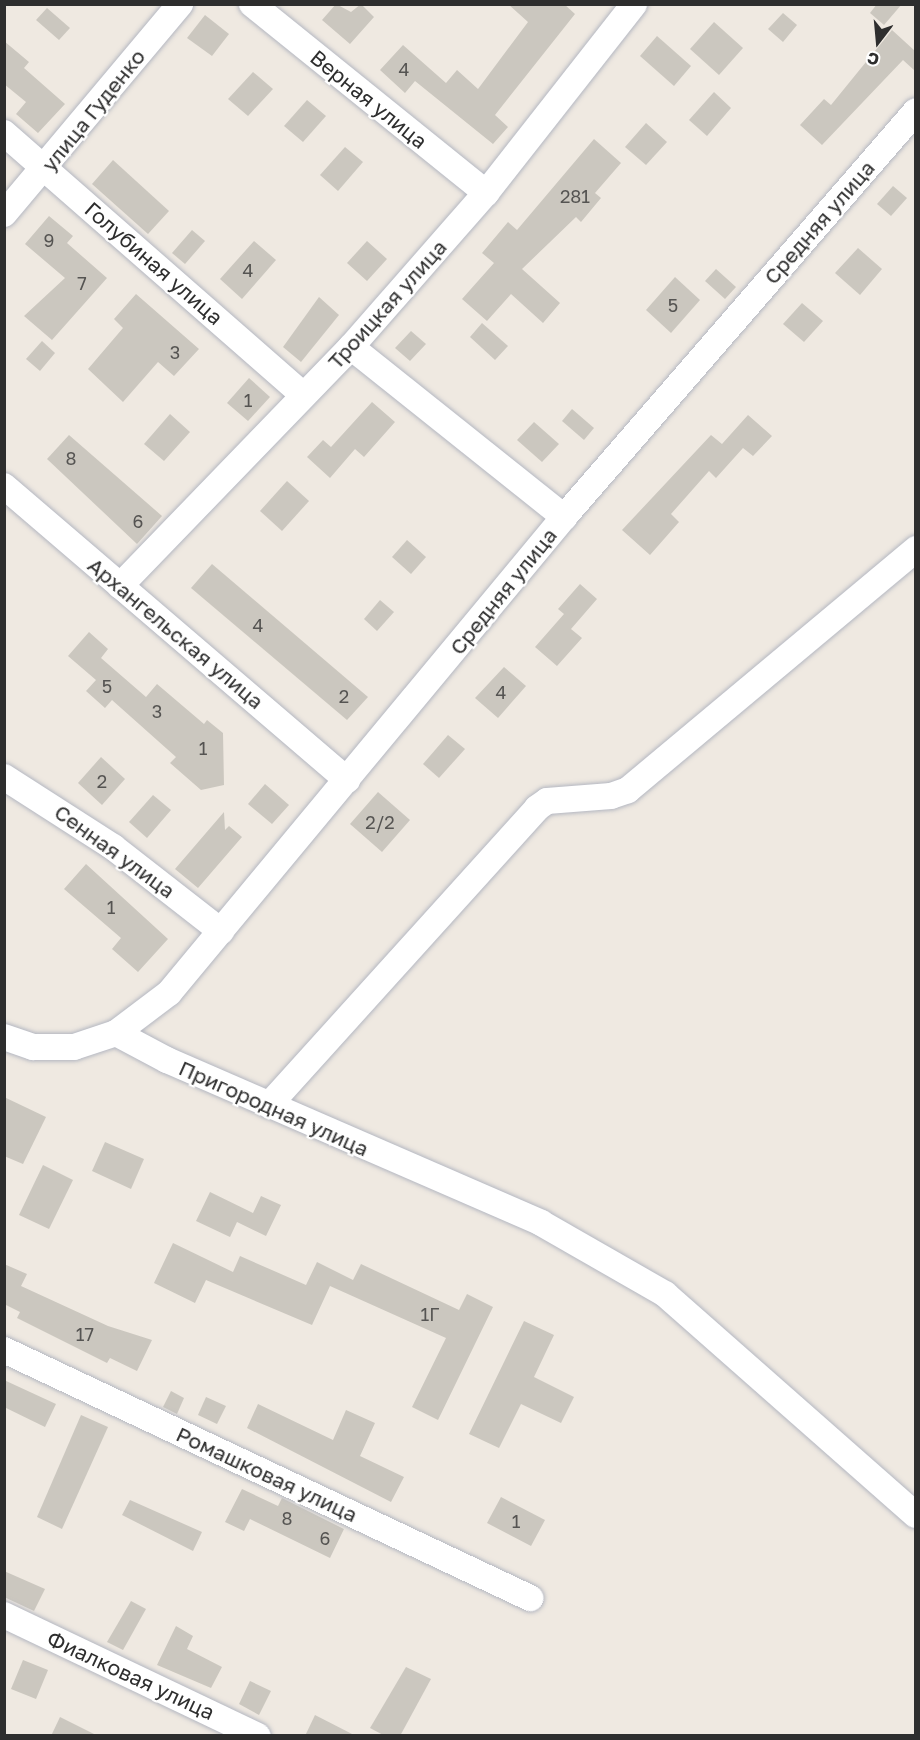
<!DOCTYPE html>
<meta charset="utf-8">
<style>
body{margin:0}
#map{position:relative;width:920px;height:1740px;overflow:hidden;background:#efe9e1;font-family:"Golos Text",sans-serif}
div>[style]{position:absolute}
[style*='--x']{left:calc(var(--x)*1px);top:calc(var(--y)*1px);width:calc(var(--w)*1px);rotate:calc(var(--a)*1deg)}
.building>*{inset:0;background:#cbc7bf}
.roads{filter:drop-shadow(0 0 2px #b4b7c1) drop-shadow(0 0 2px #b4b7c1)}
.minor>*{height:26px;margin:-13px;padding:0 13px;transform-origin:13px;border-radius:13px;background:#fff}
span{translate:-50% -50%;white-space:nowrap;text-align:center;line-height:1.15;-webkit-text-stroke:4.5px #fff;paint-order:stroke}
.number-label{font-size:18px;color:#555452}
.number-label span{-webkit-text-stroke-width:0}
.street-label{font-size:21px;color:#2e2e2e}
.frame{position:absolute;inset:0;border:6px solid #2e2e2e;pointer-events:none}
.north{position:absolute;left:848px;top:12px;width:60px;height:60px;-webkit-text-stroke:4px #fff;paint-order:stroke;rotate:196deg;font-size:16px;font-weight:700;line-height:24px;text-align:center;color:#2e2e2e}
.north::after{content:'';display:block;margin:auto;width:21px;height:27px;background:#2e2e2e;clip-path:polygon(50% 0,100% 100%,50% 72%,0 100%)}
</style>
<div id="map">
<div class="building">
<i style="clip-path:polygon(336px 4px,351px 12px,361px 4px,374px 17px,350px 44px,322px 20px)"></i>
<i style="clip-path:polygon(508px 4px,564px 4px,575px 14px,495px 115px,508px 127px,493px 144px,415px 81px,405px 93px,380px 70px,403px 45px,446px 83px,457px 70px,478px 89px,528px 22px)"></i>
<i style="clip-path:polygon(877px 4px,902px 4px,884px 25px,870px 13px)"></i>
<i style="clip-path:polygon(47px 8px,70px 28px,59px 40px,36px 20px)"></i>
<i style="clip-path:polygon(783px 13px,797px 25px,783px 42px,768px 29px)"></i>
<i style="clip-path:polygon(205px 15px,229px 34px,212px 56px,187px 38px)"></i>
<i style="clip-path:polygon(714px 22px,743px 48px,719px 75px,690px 49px)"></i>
<i style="clip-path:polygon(892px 30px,915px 51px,915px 71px,903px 60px,822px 145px,800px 125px,824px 99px,831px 105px)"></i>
<i style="clip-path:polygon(657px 36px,691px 66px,674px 86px,640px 56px)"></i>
<i style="clip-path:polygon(4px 41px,29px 62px,24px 68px,65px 104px,38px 133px,16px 114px,26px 102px,4px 84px)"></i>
<i style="clip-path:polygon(253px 72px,273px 89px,248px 116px,228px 99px)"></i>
<i style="clip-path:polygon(714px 92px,731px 108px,707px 136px,689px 120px)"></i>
<i style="clip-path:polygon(307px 100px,326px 116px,303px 142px,284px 126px)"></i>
<i style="clip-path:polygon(646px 123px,667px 142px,646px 165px,625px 147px)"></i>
<i style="clip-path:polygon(594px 139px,621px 163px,595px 193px,601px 198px,581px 222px,576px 217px,522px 269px,560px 303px,543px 323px,511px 294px,487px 321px,462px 299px,494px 263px,482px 253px,508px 222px,517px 230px)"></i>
<i style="clip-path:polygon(345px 147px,363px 162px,338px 191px,320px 175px)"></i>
<i style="clip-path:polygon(113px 160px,169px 211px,148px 234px,92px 184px)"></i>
<i style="clip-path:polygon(893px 186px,907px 198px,891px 216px,877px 204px)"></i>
<i style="clip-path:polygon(49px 216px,73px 236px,67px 243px,107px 278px,52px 340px,24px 316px,65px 278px,25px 244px)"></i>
<i style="clip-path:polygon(192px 230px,205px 241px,185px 264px,172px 253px)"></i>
<i style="clip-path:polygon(254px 241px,276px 260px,242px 299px,220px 279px)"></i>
<i style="clip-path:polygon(367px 241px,387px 259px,367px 281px,347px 263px)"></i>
<i style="clip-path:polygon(858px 248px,882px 269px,860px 295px,835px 273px)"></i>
<i style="clip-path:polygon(716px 269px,736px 287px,725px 299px,705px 281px)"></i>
<i style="clip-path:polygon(675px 277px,700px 300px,671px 333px,646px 310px)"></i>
<i style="clip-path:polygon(136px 294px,199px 349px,174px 376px,158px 362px,123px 402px,88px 369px,123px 328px,114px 319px)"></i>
<i style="clip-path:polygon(319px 297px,339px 315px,301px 362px,283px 347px)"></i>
<i style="clip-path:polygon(802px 303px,823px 321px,804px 342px,783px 324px)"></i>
<i style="clip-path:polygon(482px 323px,508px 346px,495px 360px,470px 337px)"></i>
<i style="clip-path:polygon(411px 331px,426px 344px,410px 361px,395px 348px)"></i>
<i style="clip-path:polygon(42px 341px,55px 353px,40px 371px,26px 359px)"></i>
<i style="clip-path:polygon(249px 378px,270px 397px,248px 421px,227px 403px)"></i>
<i style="clip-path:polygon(372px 402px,395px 422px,364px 457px,355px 449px,330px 478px,307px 457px,323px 440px,331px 447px)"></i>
<i style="clip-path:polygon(572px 409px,594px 428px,584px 440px,562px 421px)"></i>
<i style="clip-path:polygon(170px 414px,190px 432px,164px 461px,144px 444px)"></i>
<i style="clip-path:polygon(748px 415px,772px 436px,753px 456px,743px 448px,716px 478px,709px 471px,671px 514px,679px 522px,650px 555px,622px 530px,711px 435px,722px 444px)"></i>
<i style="clip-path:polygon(534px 422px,559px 444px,542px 462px,517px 440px)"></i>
<i style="clip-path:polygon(69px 435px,162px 516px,137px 544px,47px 459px)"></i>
<i style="clip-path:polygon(287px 481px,309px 501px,282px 531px,260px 511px)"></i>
<i style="clip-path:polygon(407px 540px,426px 557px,411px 574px,392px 557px)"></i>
<i style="clip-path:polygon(212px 564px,368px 697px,347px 720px,191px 588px)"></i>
<i style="clip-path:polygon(580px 584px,597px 599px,571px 629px,582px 638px,557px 666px,535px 647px,564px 614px,558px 609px)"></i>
<i style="clip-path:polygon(380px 600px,394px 612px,377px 631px,364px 619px)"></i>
<i style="clip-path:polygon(89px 632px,108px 649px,101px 658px,146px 697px,157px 684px,204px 724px,207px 720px,223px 733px,224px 785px,201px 790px,170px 763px,176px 757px,112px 700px,105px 708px,86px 691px,96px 680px,68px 656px)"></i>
<i style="clip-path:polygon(504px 667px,526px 686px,498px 718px,475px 698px)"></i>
<i style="clip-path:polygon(448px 735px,465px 749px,439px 778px,423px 764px)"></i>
<i style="clip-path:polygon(101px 757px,125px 779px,102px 805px,78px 783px)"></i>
<i style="clip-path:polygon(265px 784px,289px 805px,272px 824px,248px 804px)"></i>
<i style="clip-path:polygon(378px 792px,410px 820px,382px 852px,350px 824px)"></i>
<i style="clip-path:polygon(153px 795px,171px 810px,147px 838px,129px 822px)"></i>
<i style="clip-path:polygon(224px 812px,225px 830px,229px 826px,242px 837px,198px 888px,175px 869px)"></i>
<i style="clip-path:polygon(86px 864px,168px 939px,138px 972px,112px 949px,121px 938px,64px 889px)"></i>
<i style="clip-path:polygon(4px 1097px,46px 1117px,23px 1164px,4px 1156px)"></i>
<i style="clip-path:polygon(105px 1142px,144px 1159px,131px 1189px,92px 1171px)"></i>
<i style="clip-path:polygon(43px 1165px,73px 1180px,49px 1229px,19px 1215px)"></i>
<i style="clip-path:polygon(210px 1192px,253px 1213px,261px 1196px,281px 1205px,266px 1236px,237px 1222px,230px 1237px,196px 1221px)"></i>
<i style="clip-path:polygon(173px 1243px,233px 1272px,240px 1256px,306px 1285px,317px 1262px,353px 1280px,361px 1264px,459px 1310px,467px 1294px,493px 1307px,438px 1420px,412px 1407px,446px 1338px,330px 1286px,312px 1325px,206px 1280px,195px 1303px,154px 1283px)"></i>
<i style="clip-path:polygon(4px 1264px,27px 1274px,21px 1286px,108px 1326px,152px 1340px,137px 1371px,110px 1358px,107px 1363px,17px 1318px,20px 1312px,4px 1304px)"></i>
<i style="clip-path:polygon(524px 1321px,554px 1335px,534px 1377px,574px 1397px,561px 1423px,521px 1404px,499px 1448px,469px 1434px)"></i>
<i style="clip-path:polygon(4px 1380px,56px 1404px,45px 1427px,4px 1407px)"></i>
<i style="clip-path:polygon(171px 1391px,184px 1398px,177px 1414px,163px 1407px)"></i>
<i style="clip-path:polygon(206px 1397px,226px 1406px,217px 1424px,198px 1415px)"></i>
<i style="clip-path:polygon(258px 1404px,333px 1440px,346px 1410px,375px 1423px,360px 1456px,404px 1477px,391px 1502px,247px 1428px)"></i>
<i style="clip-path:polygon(81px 1415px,108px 1427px,62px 1529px,37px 1517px)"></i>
<i style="clip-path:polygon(242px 1489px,278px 1506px,282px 1498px,344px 1529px,330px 1558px,250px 1519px,244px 1531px,225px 1522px)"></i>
<i style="clip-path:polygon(501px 1497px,545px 1520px,531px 1546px,487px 1523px)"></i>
<i style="clip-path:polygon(130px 1500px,202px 1532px,193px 1551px,122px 1515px)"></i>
<i style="clip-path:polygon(4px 1571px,45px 1589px,34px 1611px,4px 1597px)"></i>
<i style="clip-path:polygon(131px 1601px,146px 1609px,123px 1650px,107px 1642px)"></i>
<i style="clip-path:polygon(176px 1626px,193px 1636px,187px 1649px,222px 1667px,211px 1688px,157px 1665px)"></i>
<i style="clip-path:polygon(23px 1660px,48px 1670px,36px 1699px,11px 1689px)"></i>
<i style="clip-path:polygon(406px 1667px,431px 1679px,400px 1736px,385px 1736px,370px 1728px)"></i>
<i style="clip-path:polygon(250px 1681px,271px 1691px,259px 1715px,239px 1704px)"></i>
<i style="clip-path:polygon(315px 1715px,356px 1736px,305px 1736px)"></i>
<i style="clip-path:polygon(60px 1717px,98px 1736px,51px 1736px)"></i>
</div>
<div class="roads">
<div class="minor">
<i style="--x:252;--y:4;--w:301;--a:38.9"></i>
<i style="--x:4;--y:133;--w:395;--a:41.2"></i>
<i style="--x:4;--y:214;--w:274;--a:-50"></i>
<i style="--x:351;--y:347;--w:273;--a:38.6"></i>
<i style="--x:4;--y:486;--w:452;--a:40.6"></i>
<i style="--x:120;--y:586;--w:332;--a:-46"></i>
<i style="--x:351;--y:347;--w:205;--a:-48.8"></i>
<i style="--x:486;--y:193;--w:240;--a:-51.9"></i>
<i style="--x:4;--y:777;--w:130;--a:32.7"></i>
<i style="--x:113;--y:847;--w:137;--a:37.9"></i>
<i style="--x:116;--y:1033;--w:58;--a:27.9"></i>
<i style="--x:167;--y:1060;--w:408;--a:23.5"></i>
<i style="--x:541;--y:1223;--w:143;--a:29.8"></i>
<i style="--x:665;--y:1294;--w:334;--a:41.4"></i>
<i style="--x:4;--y:1037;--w:31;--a:19"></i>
<i style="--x:33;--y:1047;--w:41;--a:0"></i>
<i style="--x:74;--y:1047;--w:44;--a:-18.4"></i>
<i style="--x:116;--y:1033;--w:66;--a:-37"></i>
<i style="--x:169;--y:993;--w:619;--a:-50.31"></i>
<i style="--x:564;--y:517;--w:537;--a:-49.07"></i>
<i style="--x:269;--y:1105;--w:400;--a:-47.9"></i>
<i style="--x:537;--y:808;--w:12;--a:-35"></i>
<i style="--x:547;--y:801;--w:64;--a:-4.5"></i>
<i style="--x:611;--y:796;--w:18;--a:-19"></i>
<i style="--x:628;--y:790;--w:376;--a:-39.9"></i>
<i style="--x:4;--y:1350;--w:582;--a:25.24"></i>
<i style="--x:4;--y:1615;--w:281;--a:25.5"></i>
</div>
</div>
<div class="number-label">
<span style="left:404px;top:69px">4</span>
<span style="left:575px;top:196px">281</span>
<span style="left:49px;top:240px">9</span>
<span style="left:248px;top:270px">4</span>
<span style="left:82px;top:283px">7</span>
<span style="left:673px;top:305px">5</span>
<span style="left:175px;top:352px">3</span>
<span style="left:248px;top:400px">1</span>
<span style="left:71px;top:458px">8</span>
<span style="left:138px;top:521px">6</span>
<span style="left:258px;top:625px">4</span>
<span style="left:107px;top:686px">5</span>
<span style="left:501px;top:692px">4</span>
<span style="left:344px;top:696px">2</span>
<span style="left:157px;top:711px">3</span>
<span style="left:203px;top:748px">1</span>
<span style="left:102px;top:781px">2</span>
<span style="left:380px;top:822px">2/2</span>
<span style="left:111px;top:907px">1</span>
<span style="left:430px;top:1314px">1Г</span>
<span style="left:85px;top:1334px">17</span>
<span style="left:287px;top:1518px">8</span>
<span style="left:516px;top:1521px">1</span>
<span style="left:325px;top:1538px">6</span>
</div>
<div class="street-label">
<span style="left:369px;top:99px;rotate:39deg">Верная улица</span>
<span style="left:93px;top:110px;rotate:-51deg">улица Гуденко</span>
<span style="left:819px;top:222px;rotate:-49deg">Средняя улица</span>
<span style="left:154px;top:263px;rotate:41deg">Голубиная улица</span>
<span style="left:387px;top:304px;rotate:-48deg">Троицкая улица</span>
<span style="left:503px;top:591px;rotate:-51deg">Средняя улица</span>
<span style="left:176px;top:633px;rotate:40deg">Архангельская улица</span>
<span style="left:115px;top:851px;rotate:36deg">Сенная улица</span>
<span style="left:274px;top:1108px;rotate:24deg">Пригородная улица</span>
<span style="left:267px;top:1474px;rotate:25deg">Ромашковая улица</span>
<span style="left:131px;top:1675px;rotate:25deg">Фиалковая улица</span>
</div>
<div class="frame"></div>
<div class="north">С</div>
</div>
